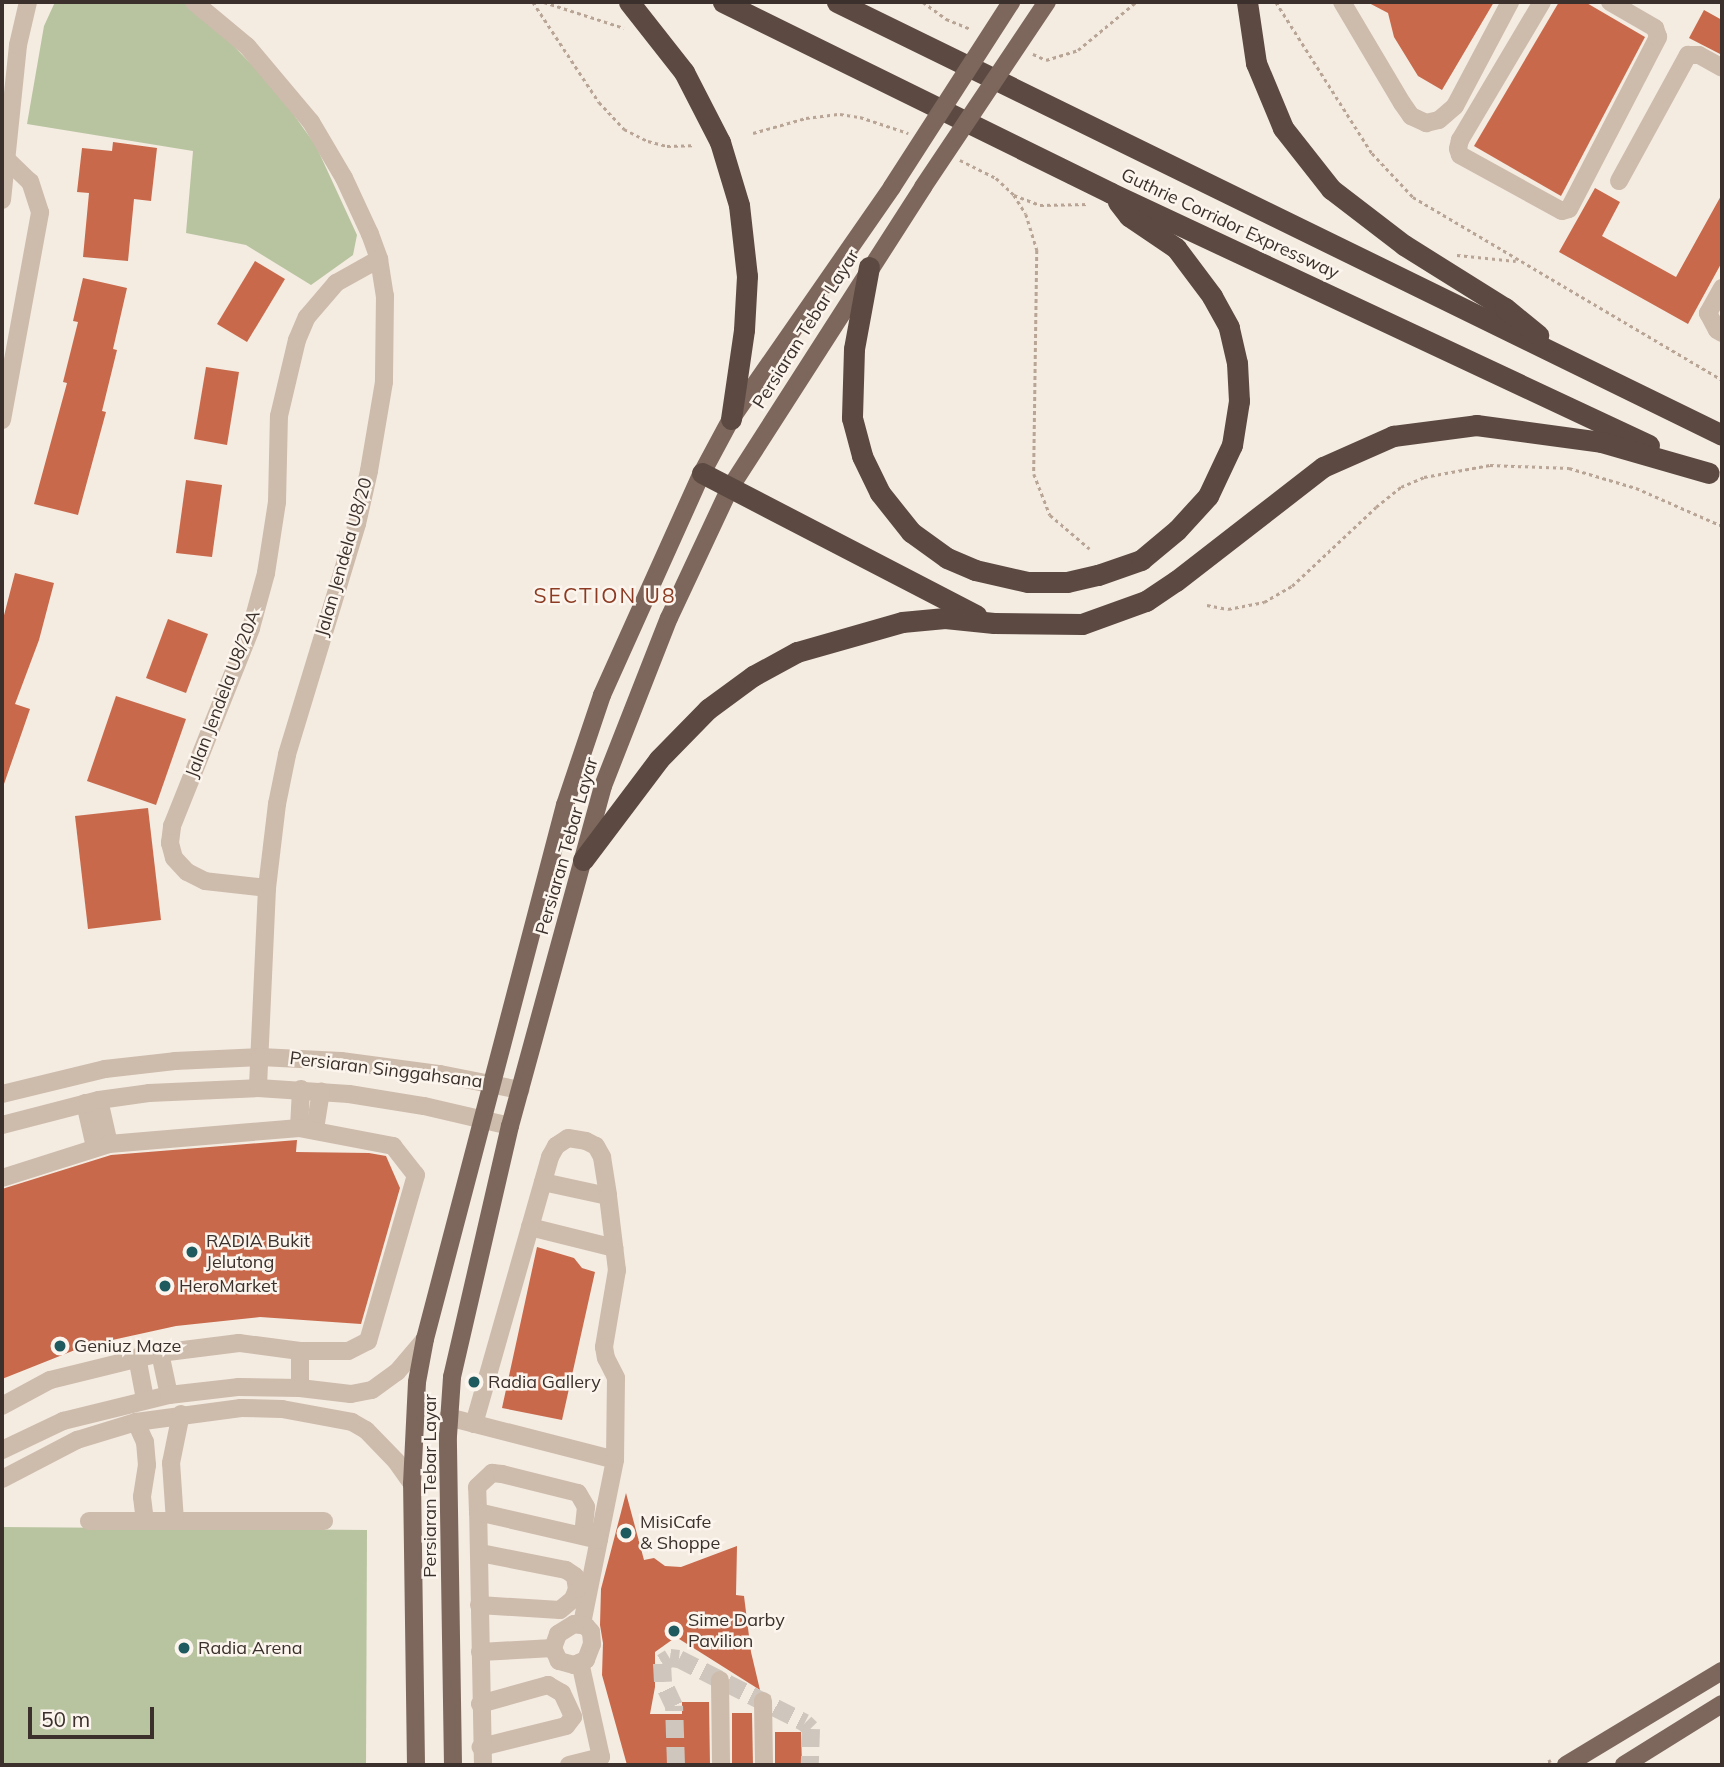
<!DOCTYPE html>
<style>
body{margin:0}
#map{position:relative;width:1724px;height:1767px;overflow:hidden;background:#f4ebe1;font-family:Mulish,sans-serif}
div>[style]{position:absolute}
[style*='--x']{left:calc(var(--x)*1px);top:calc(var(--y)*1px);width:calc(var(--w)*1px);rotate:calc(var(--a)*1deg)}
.green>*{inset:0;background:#b8c4a0}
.building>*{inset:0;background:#c8694b}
.minor-tunnel>*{height:18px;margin-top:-9px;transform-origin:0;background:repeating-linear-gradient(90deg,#cfc6bd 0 18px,transparent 0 27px)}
.path>*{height:2.5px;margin-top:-1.25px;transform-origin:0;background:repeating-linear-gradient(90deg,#b9a596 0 3.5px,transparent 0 7px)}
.minor>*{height:18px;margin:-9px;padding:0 9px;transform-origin:9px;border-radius:9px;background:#cdbbac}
.major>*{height:18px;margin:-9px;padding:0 9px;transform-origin:9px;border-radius:9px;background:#7d675c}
.highway>*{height:21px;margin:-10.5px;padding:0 10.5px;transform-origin:10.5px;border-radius:10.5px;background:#5c4a42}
.major-bridge>*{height:18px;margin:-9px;padding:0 9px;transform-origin:9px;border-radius:9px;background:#7d675c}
.dots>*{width:19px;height:19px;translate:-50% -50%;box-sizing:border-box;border:4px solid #fbf5ee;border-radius:50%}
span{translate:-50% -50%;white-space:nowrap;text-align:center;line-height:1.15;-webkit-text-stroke:5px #fbf5ee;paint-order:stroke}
.street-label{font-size:18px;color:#3b302b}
.poi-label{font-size:18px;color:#3b302b}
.left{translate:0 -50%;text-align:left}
.quarter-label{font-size:21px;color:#8c3b22;letter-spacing:2px}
.frame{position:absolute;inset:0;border:4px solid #3b302b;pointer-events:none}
.scale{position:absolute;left:28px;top:1707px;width:126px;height:32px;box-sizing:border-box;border:4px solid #3b302b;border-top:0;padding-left:9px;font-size:21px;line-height:24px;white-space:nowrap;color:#3b302b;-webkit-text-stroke:5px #fbf5ee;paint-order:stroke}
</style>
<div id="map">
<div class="green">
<i style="clip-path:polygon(55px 2px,184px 2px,226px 38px,277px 91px,316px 146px,357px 235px,353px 255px,311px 285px,246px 245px,186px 233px,193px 151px,27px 124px,44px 26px)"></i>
<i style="clip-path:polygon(2px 1527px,367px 1530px,366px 1765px,2px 1765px)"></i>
</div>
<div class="building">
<i style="clip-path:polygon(1367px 2px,1494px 2px,1442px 90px,1418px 76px,1394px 37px,1388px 13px)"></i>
<i style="clip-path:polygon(1559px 2px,1585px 2px,1645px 37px,1561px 196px,1474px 146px)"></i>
<i style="clip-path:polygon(1704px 10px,1722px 20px,1722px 55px,1689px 38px)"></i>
<i style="clip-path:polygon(113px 142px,157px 148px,151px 201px,134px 199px,128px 261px,83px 257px,89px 193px,77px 192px,82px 148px,112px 151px)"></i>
<i style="clip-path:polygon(1595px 188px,1620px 202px,1602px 236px,1676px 277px,1722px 194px,1722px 262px,1688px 324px,1559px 252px)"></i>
<i style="clip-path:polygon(255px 261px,285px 279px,247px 342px,217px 324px)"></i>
<i style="clip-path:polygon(83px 278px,127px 288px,113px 349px,117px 350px,102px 411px,106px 412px,78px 515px,34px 504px,67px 383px,63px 382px,78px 322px,73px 321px)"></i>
<i style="clip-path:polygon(206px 367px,239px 372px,227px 445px,194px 439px)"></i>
<i style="clip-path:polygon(186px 480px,222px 485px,212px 557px,176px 553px)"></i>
<i style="clip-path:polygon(15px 573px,54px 583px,39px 640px,15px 704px,30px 709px,4px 784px,2px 623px)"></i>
<i style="clip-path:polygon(168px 619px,208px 634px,186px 693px,146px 678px)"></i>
<i style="clip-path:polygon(116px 696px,186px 719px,156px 805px,87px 781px)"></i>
<i style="clip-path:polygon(148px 808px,161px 920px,88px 929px,75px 816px)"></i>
<i style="clip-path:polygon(297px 1140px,296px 1152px,369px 1153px,386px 1156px,400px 1188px,361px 1324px,260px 1317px,176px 1326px,85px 1346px,2px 1379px,2px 1189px,111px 1155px)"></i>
<i style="clip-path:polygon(537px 1247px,574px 1258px,582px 1268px,595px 1272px,562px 1420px,502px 1408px)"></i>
<i style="clip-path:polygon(626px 1493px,644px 1560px,654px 1558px,665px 1566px,681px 1567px,737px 1546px,736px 1595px,744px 1596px,751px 1652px,760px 1690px,676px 1637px,655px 1652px,655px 1687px,650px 1714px,682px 1714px,682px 1702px,709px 1702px,710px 1765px,627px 1765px,602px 1675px,603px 1643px,600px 1625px,601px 1589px)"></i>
<i style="clip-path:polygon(732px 1713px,752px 1713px,753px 1765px,732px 1765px)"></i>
<i style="clip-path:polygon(775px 1732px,801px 1732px,802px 1765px,775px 1765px)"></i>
</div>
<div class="minor-tunnel">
<i style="--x:676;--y:1765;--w:59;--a:-91.9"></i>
<i style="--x:674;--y:1706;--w:26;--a:-115"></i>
<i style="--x:663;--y:1682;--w:19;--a:-93"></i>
<i style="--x:662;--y:1663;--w:9;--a:-32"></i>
<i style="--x:670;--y:1658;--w:9;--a:6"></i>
<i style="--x:679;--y:1659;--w:141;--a:26.9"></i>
<i style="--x:805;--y:1723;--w:8;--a:45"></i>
<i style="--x:811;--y:1729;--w:36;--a:92"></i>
</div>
<div class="path">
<i style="--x:533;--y:2;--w:120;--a:56.6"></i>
<i style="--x:599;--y:102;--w:37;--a:47"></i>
<i style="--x:624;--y:129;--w:27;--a:27"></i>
<i style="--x:648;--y:141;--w:20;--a:15"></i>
<i style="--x:667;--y:146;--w:25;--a:-2"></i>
<i style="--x:544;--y:2;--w:84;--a:18"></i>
<i style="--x:923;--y:2;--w:29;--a:36"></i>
<i style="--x:946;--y:19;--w:27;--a:22"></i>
<i style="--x:1276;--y:2;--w:179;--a:57.6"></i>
<i style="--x:1372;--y:153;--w:60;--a:47"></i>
<i style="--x:1413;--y:197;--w:359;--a:30.6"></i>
<i style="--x:1033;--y:54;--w:14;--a:25"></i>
<i style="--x:1046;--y:60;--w:34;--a:-17"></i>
<i style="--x:1078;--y:50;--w:75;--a:-39.6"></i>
<i style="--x:753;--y:133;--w:55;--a:-15.8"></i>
<i style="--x:806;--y:118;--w:34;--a:-7"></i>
<i style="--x:840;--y:114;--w:20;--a:9"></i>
<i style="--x:860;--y:117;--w:51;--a:18.4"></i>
<i style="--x:960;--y:160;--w:40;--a:26.6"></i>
<i style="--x:996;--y:178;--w:25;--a:43"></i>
<i style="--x:1014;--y:195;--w:22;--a:58"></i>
<i style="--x:1026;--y:214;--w:38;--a:73"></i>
<i style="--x:1037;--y:250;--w:224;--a:90.8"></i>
<i style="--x:1034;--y:474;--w:44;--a:68.7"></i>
<i style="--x:1050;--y:515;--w:52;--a:40.4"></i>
<i style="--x:1014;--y:195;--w:28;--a:21"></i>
<i style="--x:1040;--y:205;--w:49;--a:-1.2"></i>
<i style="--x:1457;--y:255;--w:59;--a:5.8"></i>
<i style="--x:1207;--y:605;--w:21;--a:11"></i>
<i style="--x:1228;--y:609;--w:37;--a:-11"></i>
<i style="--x:1264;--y:602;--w:32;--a:-30"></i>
<i style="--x:1292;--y:586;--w:115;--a:-43.2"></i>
<i style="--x:1376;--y:507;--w:32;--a:-39"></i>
<i style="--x:1401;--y:487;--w:25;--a:-23"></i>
<i style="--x:1424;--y:477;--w:67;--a:-10.3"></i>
<i style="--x:1490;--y:465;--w:79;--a:2.2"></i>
<i style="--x:1569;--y:468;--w:70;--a:16.6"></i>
<i style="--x:1636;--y:488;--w:94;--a:23.8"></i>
<i style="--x:1542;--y:1765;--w:10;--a:-29"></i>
</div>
<div class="minor">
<i style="--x:194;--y:2;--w:69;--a:39.7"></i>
<i style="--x:247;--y:46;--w:99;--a:49.9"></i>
<i style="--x:311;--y:122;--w:65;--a:59.5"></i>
<i style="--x:344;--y:178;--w:62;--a:65.1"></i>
<i style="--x:370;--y:234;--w:27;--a:70"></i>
<i style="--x:379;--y:259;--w:37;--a:81"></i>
<i style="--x:385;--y:296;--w:86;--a:90.7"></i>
<i style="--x:384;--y:382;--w:90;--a:99.6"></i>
<i style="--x:369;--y:471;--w:54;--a:102.8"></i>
<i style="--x:357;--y:524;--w:241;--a:106.9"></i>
<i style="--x:287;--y:755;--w:50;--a:101.5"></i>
<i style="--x:277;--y:804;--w:85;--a:96.8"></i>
<i style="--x:267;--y:888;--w:200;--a:92.6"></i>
<i style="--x:1342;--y:2;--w:117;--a:59.3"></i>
<i style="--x:1402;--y:103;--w:16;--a:55"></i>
<i style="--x:1411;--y:116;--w:17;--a:25"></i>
<i style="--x:1426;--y:123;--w:13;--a:-13"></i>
<i style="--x:1439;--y:120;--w:21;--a:-41"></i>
<i style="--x:1455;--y:106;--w:118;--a:-62.1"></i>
<i style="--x:1542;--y:2;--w:161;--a:120.7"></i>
<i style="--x:1460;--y:140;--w:9;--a:103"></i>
<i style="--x:1458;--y:149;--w:6;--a:72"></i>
<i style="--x:1460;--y:155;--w:116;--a:28.8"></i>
<i style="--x:1562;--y:211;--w:7;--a:-16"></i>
<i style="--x:1569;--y:209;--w:194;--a:-62.6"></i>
<i style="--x:1658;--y:37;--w:9;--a:-108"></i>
<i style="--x:1655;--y:28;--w:52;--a:-150"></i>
<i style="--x:1619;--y:181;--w:144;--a:-61.3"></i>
<i style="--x:1688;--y:55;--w:11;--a:0"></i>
<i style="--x:1699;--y:55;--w:26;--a:29"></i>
<i style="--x:2;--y:200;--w:156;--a:-84.1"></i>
<i style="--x:18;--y:45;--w:44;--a:-76.9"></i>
<i style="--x:1722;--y:288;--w:29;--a:119"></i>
<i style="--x:1708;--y:313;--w:19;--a:62"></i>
<i style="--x:1717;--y:330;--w:6;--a:31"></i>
<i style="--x:2;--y:420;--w:211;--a:-79.6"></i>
<i style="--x:40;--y:212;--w:32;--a:-108"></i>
<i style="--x:30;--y:182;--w:32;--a:-136"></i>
<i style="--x:267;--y:888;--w:62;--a:-173.6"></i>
<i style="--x:205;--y:881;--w:20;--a:-153"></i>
<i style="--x:187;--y:872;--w:19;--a:-133"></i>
<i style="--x:174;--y:858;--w:16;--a:-105"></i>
<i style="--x:170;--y:843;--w:17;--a:-83"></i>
<i style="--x:172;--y:826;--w:213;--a:-68.2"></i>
<i style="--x:251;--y:628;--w:57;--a:-74.7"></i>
<i style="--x:266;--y:573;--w:72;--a:-81.2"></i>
<i style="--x:277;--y:502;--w:86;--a:-88.7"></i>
<i style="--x:279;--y:416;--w:78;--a:-76.7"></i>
<i style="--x:297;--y:340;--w:25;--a:-67"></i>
<i style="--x:307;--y:317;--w:45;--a:-49.5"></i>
<i style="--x:336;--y:283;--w:49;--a:-29.2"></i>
<i style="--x:2;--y:1094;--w:106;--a:-13.6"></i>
<i style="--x:105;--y:1069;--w:70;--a:-6.5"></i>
<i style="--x:175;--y:1061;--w:85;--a:-2.7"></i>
<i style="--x:260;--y:1057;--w:81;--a:2.8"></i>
<i style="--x:341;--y:1061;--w:100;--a:7.5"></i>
<i style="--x:440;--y:1074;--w:82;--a:11.3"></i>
<i style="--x:99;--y:1100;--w:45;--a:77.2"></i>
<i style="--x:85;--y:1103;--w:45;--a:77.2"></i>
<i style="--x:2;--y:1125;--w:100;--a:-14.5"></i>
<i style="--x:99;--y:1100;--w:50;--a:-8"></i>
<i style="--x:149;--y:1093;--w:109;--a:-2.6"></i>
<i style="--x:258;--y:1088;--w:91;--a:3.8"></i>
<i style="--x:349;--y:1094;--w:76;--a:9.1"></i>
<i style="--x:424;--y:1106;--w:88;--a:13.1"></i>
<i style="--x:299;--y:1128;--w:39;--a:-87"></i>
<i style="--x:315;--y:1129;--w:38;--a:-81"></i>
<i style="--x:2;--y:1178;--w:112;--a:-17.6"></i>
<i style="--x:109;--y:1144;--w:191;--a:-4.8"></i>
<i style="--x:299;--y:1128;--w:96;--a:10.8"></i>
<i style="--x:393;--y:1146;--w:37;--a:52"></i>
<i style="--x:416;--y:1175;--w:173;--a:106.1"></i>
<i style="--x:368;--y:1341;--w:22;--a:153"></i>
<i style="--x:348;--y:1351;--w:48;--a:180"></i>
<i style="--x:300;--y:1351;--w:62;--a:-172.5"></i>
<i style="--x:239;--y:1343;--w:80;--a:172.8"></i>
<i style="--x:160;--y:1353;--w:113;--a:166.2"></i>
<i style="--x:50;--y:1380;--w:55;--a:151.6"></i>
<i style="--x:543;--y:1182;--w:66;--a:12.2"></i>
<i style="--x:530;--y:1227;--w:87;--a:14"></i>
<i style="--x:300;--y:1351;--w:37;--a:90"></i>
<i style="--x:160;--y:1353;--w:43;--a:77.9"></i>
<i style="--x:137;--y:1357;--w:43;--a:79.2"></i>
<i style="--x:448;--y:1417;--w:172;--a:14.4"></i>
<i style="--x:136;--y:1422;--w:22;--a:66"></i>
<i style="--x:145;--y:1442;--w:23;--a:85"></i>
<i style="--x:147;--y:1465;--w:32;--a:99"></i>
<i style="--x:142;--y:1497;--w:24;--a:83"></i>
<i style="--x:474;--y:1424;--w:278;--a:-74.1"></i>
<i style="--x:550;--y:1157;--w:13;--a:-61"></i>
<i style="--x:556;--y:1146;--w:14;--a:-34"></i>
<i style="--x:568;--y:1138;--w:18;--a:9"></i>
<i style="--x:586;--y:1141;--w:11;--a:27"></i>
<i style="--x:596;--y:1146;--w:13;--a:61"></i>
<i style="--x:602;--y:1157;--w:39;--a:81"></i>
<i style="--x:608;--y:1196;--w:75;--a:83.1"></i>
<i style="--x:617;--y:1270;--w:78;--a:99.6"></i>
<i style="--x:604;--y:1347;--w:11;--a:80"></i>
<i style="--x:606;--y:1358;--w:22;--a:63"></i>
<i style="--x:616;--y:1378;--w:82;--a:90.7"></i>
<i style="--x:615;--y:1460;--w:167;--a:101.4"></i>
<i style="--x:2;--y:1450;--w:68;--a:-25.4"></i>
<i style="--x:63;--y:1421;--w:109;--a:-13.8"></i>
<i style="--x:169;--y:1395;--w:69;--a:-6.6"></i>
<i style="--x:238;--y:1387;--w:62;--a:0.9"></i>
<i style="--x:300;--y:1388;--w:51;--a:6.7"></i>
<i style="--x:351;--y:1394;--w:21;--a:-11"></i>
<i style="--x:372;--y:1390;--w:31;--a:-36"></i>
<i style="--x:397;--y:1372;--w:43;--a:-49.7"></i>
<i style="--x:2;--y:1479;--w:85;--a:-27.5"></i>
<i style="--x:77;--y:1440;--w:62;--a:-17"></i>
<i style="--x:136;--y:1422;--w:106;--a:-7.6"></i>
<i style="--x:241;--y:1408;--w:41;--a:1.4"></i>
<i style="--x:282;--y:1409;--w:71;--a:10.5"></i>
<i style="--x:352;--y:1422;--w:16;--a:30"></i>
<i style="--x:366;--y:1430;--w:43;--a:45.9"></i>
<i style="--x:396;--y:1461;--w:28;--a:55"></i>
<i style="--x:478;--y:1512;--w:25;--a:-92"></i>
<i style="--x:477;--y:1487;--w:21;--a:-43"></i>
<i style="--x:492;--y:1473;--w:10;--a:6"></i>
<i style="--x:502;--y:1474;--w:78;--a:14"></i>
<i style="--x:578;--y:1493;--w:16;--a:60"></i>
<i style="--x:586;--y:1507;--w:29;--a:96"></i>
<i style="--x:89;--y:1521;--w:235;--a:0"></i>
<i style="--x:175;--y:1521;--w:58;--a:-93.9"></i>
<i style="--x:171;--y:1463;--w:50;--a:-78.5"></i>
<i style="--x:479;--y:1605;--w:81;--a:3.5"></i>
<i style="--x:560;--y:1610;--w:17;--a:-40"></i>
<i style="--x:573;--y:1599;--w:11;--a:-68"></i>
<i style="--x:577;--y:1589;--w:13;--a:-99"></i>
<i style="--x:575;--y:1576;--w:11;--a:-146"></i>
<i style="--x:566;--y:1570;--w:88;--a:-168.8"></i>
<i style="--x:574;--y:1624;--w:12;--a:9"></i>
<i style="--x:586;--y:1626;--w:8;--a:50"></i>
<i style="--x:591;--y:1632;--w:12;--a:85"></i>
<i style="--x:592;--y:1644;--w:17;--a:111"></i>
<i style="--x:586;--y:1660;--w:13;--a:157"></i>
<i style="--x:574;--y:1665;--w:16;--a:-165"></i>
<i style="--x:559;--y:1661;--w:14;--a:-115"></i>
<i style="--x:553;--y:1648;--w:15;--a:-70"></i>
<i style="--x:558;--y:1634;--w:19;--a:-32"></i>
<i style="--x:480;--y:1652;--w:73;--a:-3.1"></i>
<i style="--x:720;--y:1680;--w:85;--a:89.3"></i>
<i style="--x:763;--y:1701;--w:64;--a:89.1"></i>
<i style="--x:480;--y:1704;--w:71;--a:-15.6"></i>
<i style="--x:548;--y:1685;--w:16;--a:30"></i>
<i style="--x:562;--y:1693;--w:26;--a:65"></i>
<i style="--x:573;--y:1717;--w:11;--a:128"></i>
<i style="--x:566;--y:1726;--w:88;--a:166.1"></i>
<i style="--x:483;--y:1765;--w:253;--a:-91.1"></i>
<i style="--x:478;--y:1512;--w:124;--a:13"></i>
<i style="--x:569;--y:1765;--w:33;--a:-14"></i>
<i style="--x:601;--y:1757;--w:97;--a:-102.5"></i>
</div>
<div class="major">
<i style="--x:416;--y:1765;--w:281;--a:-90.8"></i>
<i style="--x:412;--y:1484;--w:102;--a:-87.2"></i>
<i style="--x:417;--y:1382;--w:44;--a:-79.5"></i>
<i style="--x:425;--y:1339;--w:552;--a:-75.31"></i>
<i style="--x:565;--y:805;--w:116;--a:-71.4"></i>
<i style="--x:602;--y:695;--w:243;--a:-65.8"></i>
<i style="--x:702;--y:473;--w:61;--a:-61.8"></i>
<i style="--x:731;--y:419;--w:282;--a:-55.2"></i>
<i style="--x:453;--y:1765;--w:329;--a:-90.9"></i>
<i style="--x:448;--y:1436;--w:59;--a:-86.1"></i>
<i style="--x:452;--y:1377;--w:258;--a:-77"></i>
<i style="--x:510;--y:1126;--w:352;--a:-74.7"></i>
<i style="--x:603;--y:786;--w:180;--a:-68.6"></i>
<i style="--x:669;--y:618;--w:144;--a:-64.9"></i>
<i style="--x:730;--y:488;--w:358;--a:-57.3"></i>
<i style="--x:1566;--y:1765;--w:182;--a:-31.1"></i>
<i style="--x:1624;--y:1765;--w:115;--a:-31.9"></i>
</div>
<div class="highway">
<i style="--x:629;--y:2;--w:89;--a:51.8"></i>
<i style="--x:684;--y:72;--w:79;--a:62.8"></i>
<i style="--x:720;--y:142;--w:66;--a:73.2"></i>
<i style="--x:739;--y:205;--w:71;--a:83.6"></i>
<i style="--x:747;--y:276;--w:54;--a:93.2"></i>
<i style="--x:744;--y:330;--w:90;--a:98.3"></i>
<i style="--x:723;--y:2;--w:432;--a:26.2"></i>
<i style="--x:1111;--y:193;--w:594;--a:25.1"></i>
<i style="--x:837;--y:2;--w:985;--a:26.07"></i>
<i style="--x:1247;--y:2;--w:62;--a:81.6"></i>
<i style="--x:1256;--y:63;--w:70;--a:67.4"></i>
<i style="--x:1283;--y:128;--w:78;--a:51.8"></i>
<i style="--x:1331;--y:189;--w:92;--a:37.5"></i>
<i style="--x:1404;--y:245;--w:119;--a:32"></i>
<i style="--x:1505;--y:308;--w:43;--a:39.3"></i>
<i style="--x:869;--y:267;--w:83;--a:100.4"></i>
<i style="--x:854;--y:349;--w:69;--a:91.7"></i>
<i style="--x:852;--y:418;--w:39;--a:75"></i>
<i style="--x:862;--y:456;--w:41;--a:64.1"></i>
<i style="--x:880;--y:493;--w:50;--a:51.5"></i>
<i style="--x:911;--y:532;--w:44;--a:35.8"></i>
<i style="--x:947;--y:558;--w:30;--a:23"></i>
<i style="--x:975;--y:570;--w:54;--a:12.8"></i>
<i style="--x:1028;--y:582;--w:39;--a:0"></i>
<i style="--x:1067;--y:582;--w:32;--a:-13"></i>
<i style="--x:1098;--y:575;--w:46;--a:-19.2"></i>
<i style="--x:1141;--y:560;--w:47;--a:-39.8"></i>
<i style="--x:1177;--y:530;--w:46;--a:-47.6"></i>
<i style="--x:1208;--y:496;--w:56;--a:-64.8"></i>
<i style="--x:1232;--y:445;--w:45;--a:-81"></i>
<i style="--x:1239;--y:401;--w:38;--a:-93"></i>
<i style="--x:1237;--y:363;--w:37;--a:-103"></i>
<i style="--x:1229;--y:327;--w:35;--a:-119"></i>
<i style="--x:1212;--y:296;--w:60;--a:-126.9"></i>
<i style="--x:1176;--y:248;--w:57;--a:-145.8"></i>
<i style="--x:1129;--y:216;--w:18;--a:-128"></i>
<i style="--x:702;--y:473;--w:309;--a:27.4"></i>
<i style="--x:583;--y:860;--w:126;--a:-53"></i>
<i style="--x:659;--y:759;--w:70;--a:-45.6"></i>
<i style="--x:708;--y:709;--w:56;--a:-36.3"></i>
<i style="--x:753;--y:676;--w:50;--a:-28.6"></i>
<i style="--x:797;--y:652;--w:109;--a:-15.9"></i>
<i style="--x:902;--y:622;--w:43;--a:-5.3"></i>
<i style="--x:945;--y:618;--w:49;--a:5.8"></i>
<i style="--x:994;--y:623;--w:88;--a:0.7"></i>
<i style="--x:1082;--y:624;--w:68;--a:-19.8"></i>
<i style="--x:1146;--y:601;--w:36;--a:-34"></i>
<i style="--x:1176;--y:581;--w:186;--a:-37.8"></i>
<i style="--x:1323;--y:467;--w:77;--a:-23.9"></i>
<i style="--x:1393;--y:436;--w:84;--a:-7.5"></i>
<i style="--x:1476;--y:425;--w:126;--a:7.7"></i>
<i style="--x:1601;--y:442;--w:112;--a:16"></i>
</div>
<div class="major-bridge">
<i style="--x:892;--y:187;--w:220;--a:-57.2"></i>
<i style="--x:923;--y:187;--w:223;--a:-56.2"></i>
</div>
<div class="dots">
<i style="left:192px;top:1252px;background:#1f5a5e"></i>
<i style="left:165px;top:1286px;background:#1f5a5e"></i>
<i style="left:60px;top:1346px;background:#1f5a5e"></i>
<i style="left:474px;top:1382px;background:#1f5a5e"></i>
<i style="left:626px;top:1533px;background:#1f5a5e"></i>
<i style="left:674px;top:1631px;background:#1f5a5e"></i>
<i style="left:184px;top:1648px;background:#1f5a5e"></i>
</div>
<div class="street-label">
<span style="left:1230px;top:224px;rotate:25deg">Guthrie Corridor Expressway</span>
<span style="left:806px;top:329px;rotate:-58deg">Persiaran Tebar Layar</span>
<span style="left:344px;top:557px;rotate:-74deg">Jalan Jendela U8/20</span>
<span style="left:223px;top:694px;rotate:-69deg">Jalan Jendela U8/20A</span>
<span style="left:567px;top:846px;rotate:-74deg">Persiaran Tebar Layar</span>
<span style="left:386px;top:1070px;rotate:7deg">Persiaran Singgahsana</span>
<span style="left:430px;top:1486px;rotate:-90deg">Persiaran Tebar Layar</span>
</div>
<div class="poi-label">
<span class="left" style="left:206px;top:1252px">RADIA Bukit<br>Jelutong</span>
<span class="left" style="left:179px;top:1286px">HeroMarket</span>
<span class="left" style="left:74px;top:1346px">Geniuz Maze</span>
<span class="left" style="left:488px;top:1382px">Radia Gallery</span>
<span class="left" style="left:640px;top:1533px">MisiCafe<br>&amp; Shoppe</span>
<span class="left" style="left:688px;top:1631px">Sime Darby<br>Pavilion</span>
<span class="left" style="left:198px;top:1648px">Radia Arena</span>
</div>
<div class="quarter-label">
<span style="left:605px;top:595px">SECTION U8</span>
</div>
<div class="frame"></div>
<div class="scale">50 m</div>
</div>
